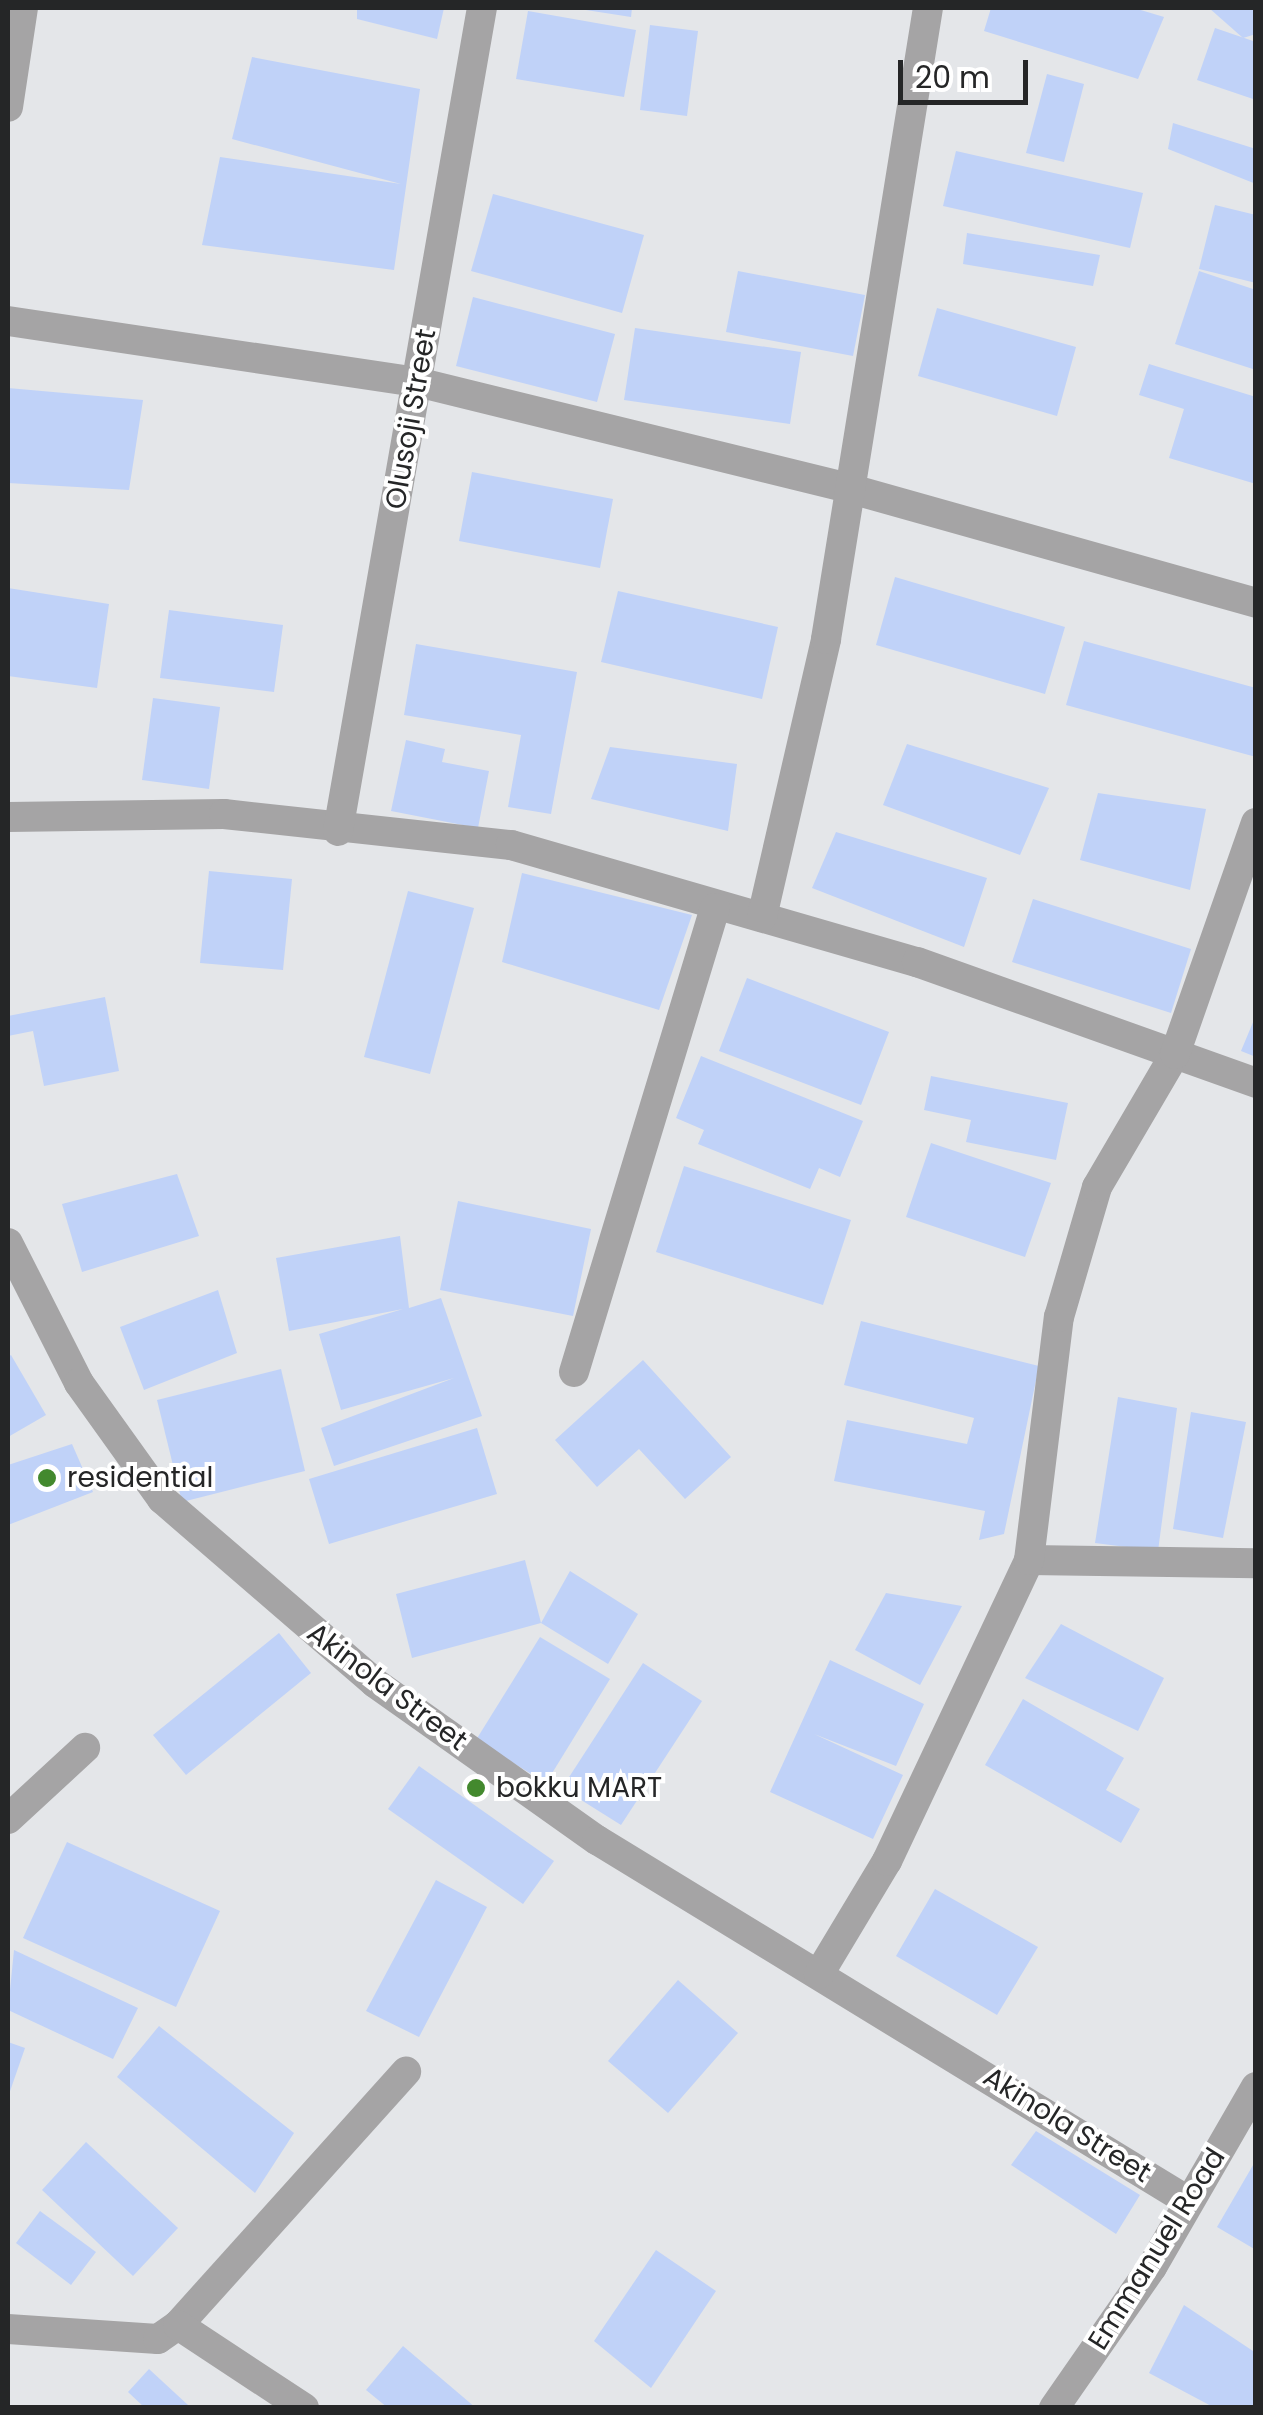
<!DOCTYPE html>
<style>
body{margin:0}
#map{position:relative;width:1263px;height:2415px;overflow:hidden;background:#e4e6e9;font-family:Poppins,sans-serif}
div>[style]{position:absolute}
[style*='--x']{left:calc(var(--x)*1px);top:calc(var(--y)*1px);width:calc(var(--w)*1px);rotate:calc(var(--a)*1deg)}
.building>*{inset:0;background:#c0d2f8}
.minor>*{height:30px;margin:-15px;padding:0 15px;transform-origin:15px;border-radius:15px;background:#a5a4a5}
.dots>*{width:28px;height:28px;translate:-50% -50%;box-sizing:border-box;border:5px solid #fff;border-radius:50%}
span{translate:-50% -50%;white-space:nowrap;text-align:center;line-height:1.15;-webkit-text-stroke:8px #fff;paint-order:stroke}
.street-label{font-size:28px;color:#252627}
.poi-label{font-size:28px;color:#252627}
.left{translate:0 -50%;text-align:left}
.frame{position:absolute;inset:0;border:10px solid #252627;pointer-events:none}
.scale{position:absolute;left:898px;top:60px;width:130px;height:45px;box-sizing:border-box;border:5px solid #252627;border-top:0;padding-left:12px;font-size:30px;line-height:35px;white-space:nowrap;color:#252627;-webkit-text-stroke:8px #fff;paint-order:stroke}
</style>
<div id="map">
<div class="building">
<i style="clip-path:polygon(357px 8px,444px 8px,437px 39px,357px 19px)"></i>
<i style="clip-path:polygon(573px 8px,632px 8px,631px 17px)"></i>
<i style="clip-path:polygon(991px 8px,1134px 8px,1164px 17px,1138px 79px,984px 31px)"></i>
<i style="clip-path:polygon(1209px 8px,1256px 8px,1256px 34px,1243px 38px)"></i>
<i style="clip-path:polygon(528px 11px,636px 30px,624px 97px,516px 79px)"></i>
<i style="clip-path:polygon(650px 25px,698px 31px,687px 116px,640px 110px)"></i>
<i style="clip-path:polygon(1215px 28px,1256px 42px,1256px 100px,1197px 80px)"></i>
<i style="clip-path:polygon(252px 57px,420px 89px,394px 270px,202px 245px,220px 157px,401px 184px,232px 139px)"></i>
<i style="clip-path:polygon(1047px 74px,1084px 84px,1064px 162px,1026px 153px)"></i>
<i style="clip-path:polygon(1173px 123px,1256px 149px,1256px 184px,1168px 149px)"></i>
<i style="clip-path:polygon(956px 151px,1143px 193px,1130px 248px,943px 206px)"></i>
<i style="clip-path:polygon(493px 194px,644px 235px,622px 313px,471px 271px)"></i>
<i style="clip-path:polygon(1215px 205px,1256px 215px,1256px 283px,1199px 269px)"></i>
<i style="clip-path:polygon(967px 233px,1100px 255px,1093px 286px,963px 264px)"></i>
<i style="clip-path:polygon(738px 271px,865px 295px,853px 356px,726px 332px)"></i>
<i style="clip-path:polygon(1199px 271px,1256px 290px,1256px 370px,1175px 344px)"></i>
<i style="clip-path:polygon(473px 297px,615px 334px,597px 402px,456px 366px)"></i>
<i style="clip-path:polygon(937px 308px,1076px 347px,1057px 416px,918px 376px)"></i>
<i style="clip-path:polygon(635px 328px,801px 352px,790px 424px,624px 400px)"></i>
<i style="clip-path:polygon(1149px 364px,1256px 397px,1256px 484px,1169px 458px,1184px 409px,1139px 395px)"></i>
<i style="clip-path:polygon(8px 388px,143px 400px,129px 490px,8px 483px)"></i>
<i style="clip-path:polygon(472px 472px,613px 499px,600px 568px,459px 541px)"></i>
<i style="clip-path:polygon(895px 577px,1065px 627px,1045px 694px,876px 645px)"></i>
<i style="clip-path:polygon(8px 588px,109px 604px,97px 688px,8px 676px)"></i>
<i style="clip-path:polygon(618px 591px,778px 627px,762px 699px,601px 662px)"></i>
<i style="clip-path:polygon(169px 610px,283px 625px,274px 692px,160px 678px)"></i>
<i style="clip-path:polygon(1084px 641px,1256px 688px,1256px 757px,1066px 705px)"></i>
<i style="clip-path:polygon(416px 644px,577px 672px,551px 814px,508px 807px,521px 735px,404px 715px)"></i>
<i style="clip-path:polygon(153px 698px,220px 707px,209px 789px,142px 780px)"></i>
<i style="clip-path:polygon(406px 740px,445px 749px,442px 762px,489px 771px,478px 828px,391px 811px)"></i>
<i style="clip-path:polygon(907px 744px,1049px 788px,1020px 855px,883px 805px)"></i>
<i style="clip-path:polygon(610px 747px,737px 764px,728px 831px,591px 799px)"></i>
<i style="clip-path:polygon(1098px 793px,1206px 809px,1190px 890px,1080px 860px)"></i>
<i style="clip-path:polygon(836px 832px,987px 878px,964px 947px,812px 888px)"></i>
<i style="clip-path:polygon(209px 871px,292px 879px,283px 970px,200px 963px)"></i>
<i style="clip-path:polygon(522px 873px,692px 915px,659px 1010px,502px 962px)"></i>
<i style="clip-path:polygon(408px 891px,474px 908px,430px 1074px,364px 1057px)"></i>
<i style="clip-path:polygon(1033px 899px,1191px 949px,1171px 1013px,1012px 962px)"></i>
<i style="clip-path:polygon(747px 978px,889px 1032px,861px 1105px,719px 1051px)"></i>
<i style="clip-path:polygon(105px 997px,119px 1071px,44px 1086px,33px 1031px,8px 1036px,8px 1016px)"></i>
<i style="clip-path:polygon(1256px 1015px,1256px 1057px,1241px 1051px)"></i>
<i style="clip-path:polygon(701px 1056px,863px 1121px,840px 1177px,819px 1168px,810px 1189px,698px 1144px,704px 1130px,676px 1118px)"></i>
<i style="clip-path:polygon(931px 1076px,1068px 1103px,1056px 1160px,966px 1142px,971px 1120px,924px 1110px)"></i>
<i style="clip-path:polygon(931px 1143px,1051px 1183px,1025px 1257px,906px 1217px)"></i>
<i style="clip-path:polygon(684px 1166px,851px 1220px,823px 1305px,656px 1252px)"></i>
<i style="clip-path:polygon(177px 1174px,199px 1236px,82px 1272px,62px 1204px)"></i>
<i style="clip-path:polygon(458px 1201px,591px 1229px,573px 1316px,440px 1290px)"></i>
<i style="clip-path:polygon(400px 1236px,409px 1308px,441px 1298px,482px 1416px,334px 1466px,321px 1428px,454px 1378px,341px 1410px,319px 1334px,403px 1309px,289px 1331px,276px 1258px)"></i>
<i style="clip-path:polygon(218px 1290px,237px 1353px,144px 1390px,120px 1327px)"></i>
<i style="clip-path:polygon(861px 1321px,1039px 1366px,1004px 1534px,979px 1540px,985px 1511px,834px 1481px,847px 1420px,967px 1444px,974px 1418px,844px 1385px)"></i>
<i style="clip-path:polygon(11px 1355px,46px 1415px,8px 1437px,8px 1357px)"></i>
<i style="clip-path:polygon(643px 1360px,731px 1457px,685px 1499px,639px 1449px,597px 1487px,555px 1440px)"></i>
<i style="clip-path:polygon(281px 1369px,305px 1471px,182px 1502px,157px 1400px)"></i>
<i style="clip-path:polygon(1118px 1397px,1177px 1408px,1158px 1551px,1095px 1543px)"></i>
<i style="clip-path:polygon(1191px 1412px,1246px 1422px,1223px 1538px,1173px 1529px)"></i>
<i style="clip-path:polygon(477px 1428px,497px 1494px,329px 1544px,309px 1479px)"></i>
<i style="clip-path:polygon(72px 1444px,93px 1492px,8px 1525px,8px 1465px)"></i>
<i style="clip-path:polygon(525px 1560px,541px 1623px,412px 1658px,396px 1594px)"></i>
<i style="clip-path:polygon(570px 1571px,638px 1614px,608px 1664px,541px 1623px)"></i>
<i style="clip-path:polygon(886px 1593px,962px 1606px,920px 1685px,855px 1650px)"></i>
<i style="clip-path:polygon(1061px 1624px,1164px 1678px,1138px 1731px,1025px 1678px)"></i>
<i style="clip-path:polygon(279px 1633px,311px 1673px,186px 1775px,153px 1735px)"></i>
<i style="clip-path:polygon(540px 1637px,610px 1679px,546px 1783px,476px 1740px)"></i>
<i style="clip-path:polygon(830px 1660px,924px 1704px,896px 1766px,814px 1734px,903px 1775px,873px 1839px,770px 1792px)"></i>
<i style="clip-path:polygon(643px 1663px,702px 1701px,621px 1825px,562px 1788px)"></i>
<i style="clip-path:polygon(1023px 1699px,1124px 1758px,1106px 1790px,1140px 1809px,1121px 1843px,985px 1765px)"></i>
<i style="clip-path:polygon(419px 1766px,554px 1861px,523px 1904px,388px 1809px)"></i>
<i style="clip-path:polygon(67px 1842px,220px 1911px,176px 2007px,23px 1938px)"></i>
<i style="clip-path:polygon(436px 1880px,487px 1907px,419px 2037px,366px 2011px)"></i>
<i style="clip-path:polygon(935px 1889px,1038px 1947px,997px 2015px,896px 1956px)"></i>
<i style="clip-path:polygon(14px 1950px,138px 2008px,113px 2059px,8px 2010px)"></i>
<i style="clip-path:polygon(678px 1980px,738px 2033px,668px 2113px,608px 2061px)"></i>
<i style="clip-path:polygon(159px 2026px,294px 2133px,255px 2193px,117px 2077px)"></i>
<i style="clip-path:polygon(8px 2042px,25px 2048px,8px 2097px)"></i>
<i style="clip-path:polygon(1036px 2131px,1140px 2195px,1116px 2234px,1011px 2165px)"></i>
<i style="clip-path:polygon(86px 2142px,178px 2228px,133px 2276px,42px 2190px)"></i>
<i style="clip-path:polygon(1256px 2160px,1256px 2250px,1217px 2227px)"></i>
<i style="clip-path:polygon(40px 2211px,96px 2252px,71px 2285px,16px 2243px)"></i>
<i style="clip-path:polygon(656px 2250px,716px 2291px,651px 2388px,594px 2341px)"></i>
<i style="clip-path:polygon(1184px 2305px,1256px 2353px,1256px 2408px,1215px 2408px,1149px 2373px)"></i>
<i style="clip-path:polygon(403px 2346px,476px 2408px,388px 2408px,366px 2390px)"></i>
<i style="clip-path:polygon(149px 2369px,188px 2405px,186px 2408px,145px 2408px,128px 2392px)"></i>
</div>
<div class="minor">
<i style="--x:8;--y:107;--w:100;--a:-81.4"></i>
<i style="--x:8;--y:321;--w:414;--a:8.5"></i>
<i style="--x:417;--y:382;--w:447;--a:13.8"></i>
<i style="--x:851;--y:489;--w:421;--a:15.7"></i>
<i style="--x:8;--y:817;--w:216;--a:-0.8"></i>
<i style="--x:224;--y:814;--w:289;--a:6.2"></i>
<i style="--x:511;--y:845;--w:423;--a:16.1"></i>
<i style="--x:917;--y:962;--w:360;--a:19.6"></i>
<i style="--x:338;--y:831;--w:836;--a:-80.08"></i>
<i style="--x:762;--y:917;--w:285;--a:-77"></i>
<i style="--x:826;--y:639;--w:639;--a:-80.82"></i>
<i style="--x:8;--y:1243;--w:157;--a:63.1"></i>
<i style="--x:79;--y:1383;--w:143;--a:54.4"></i>
<i style="--x:162;--y:1499;--w:281;--a:40.8"></i>
<i style="--x:375;--y:1683;--w:272;--a:35.3"></i>
<i style="--x:597;--y:1840;--w:693;--a:31.42"></i>
<i style="--x:574;--y:1372;--w:485;--a:-73.1"></i>
<i style="--x:1029;--y:1560;--w:227;--a:0.8"></i>
<i style="--x:8;--y:1819;--w:105;--a:-42.7"></i>
<i style="--x:819;--y:1974;--w:132;--a:-59"></i>
<i style="--x:887;--y:1861;--w:333;--a:-64.7"></i>
<i style="--x:1029;--y:1560;--w:245;--a:-83"></i>
<i style="--x:1059;--y:1317;--w:135;--a:-73.7"></i>
<i style="--x:1097;--y:1187;--w:154;--a:-59.6"></i>
<i style="--x:1175;--y:1054;--w:245;--a:-70.7"></i>
<i style="--x:178;--y:2325;--w:341;--a:-48"></i>
<i style="--x:8;--y:2329;--w:150;--a:3.8"></i>
<i style="--x:158;--y:2339;--w:24;--a:-35"></i>
<i style="--x:178;--y:2325;--w:151;--a:33.4"></i>
<i style="--x:1054;--y:2408;--w:172;--a:-55.2"></i>
<i style="--x:1152;--y:2267;--w:208;--a:-60"></i>
</div>
<div class="dots">
<i style="left:47px;top:1478px;background:#43892e"></i>
<i style="left:476px;top:1788px;background:#43892e"></i>
</div>
<div class="street-label">
<span style="left:411px;top:419px;rotate:-80deg">Olusoji Street</span>
<span style="left:387px;top:1687px;rotate:37deg">Akinola Street</span>
<span style="left:1067px;top:2125px;rotate:32deg">Akinola Street</span>
<span style="left:1157px;top:2249px;rotate:-58deg">Emmanuel Road</span>
</div>
<div class="poi-label">
<span class="left" style="left:67px;top:1478px">residential</span>
<span class="left" style="left:496px;top:1788px">bokku MART</span>
</div>
<div class="frame"></div>
<div class="scale">20 m</div>
</div>
